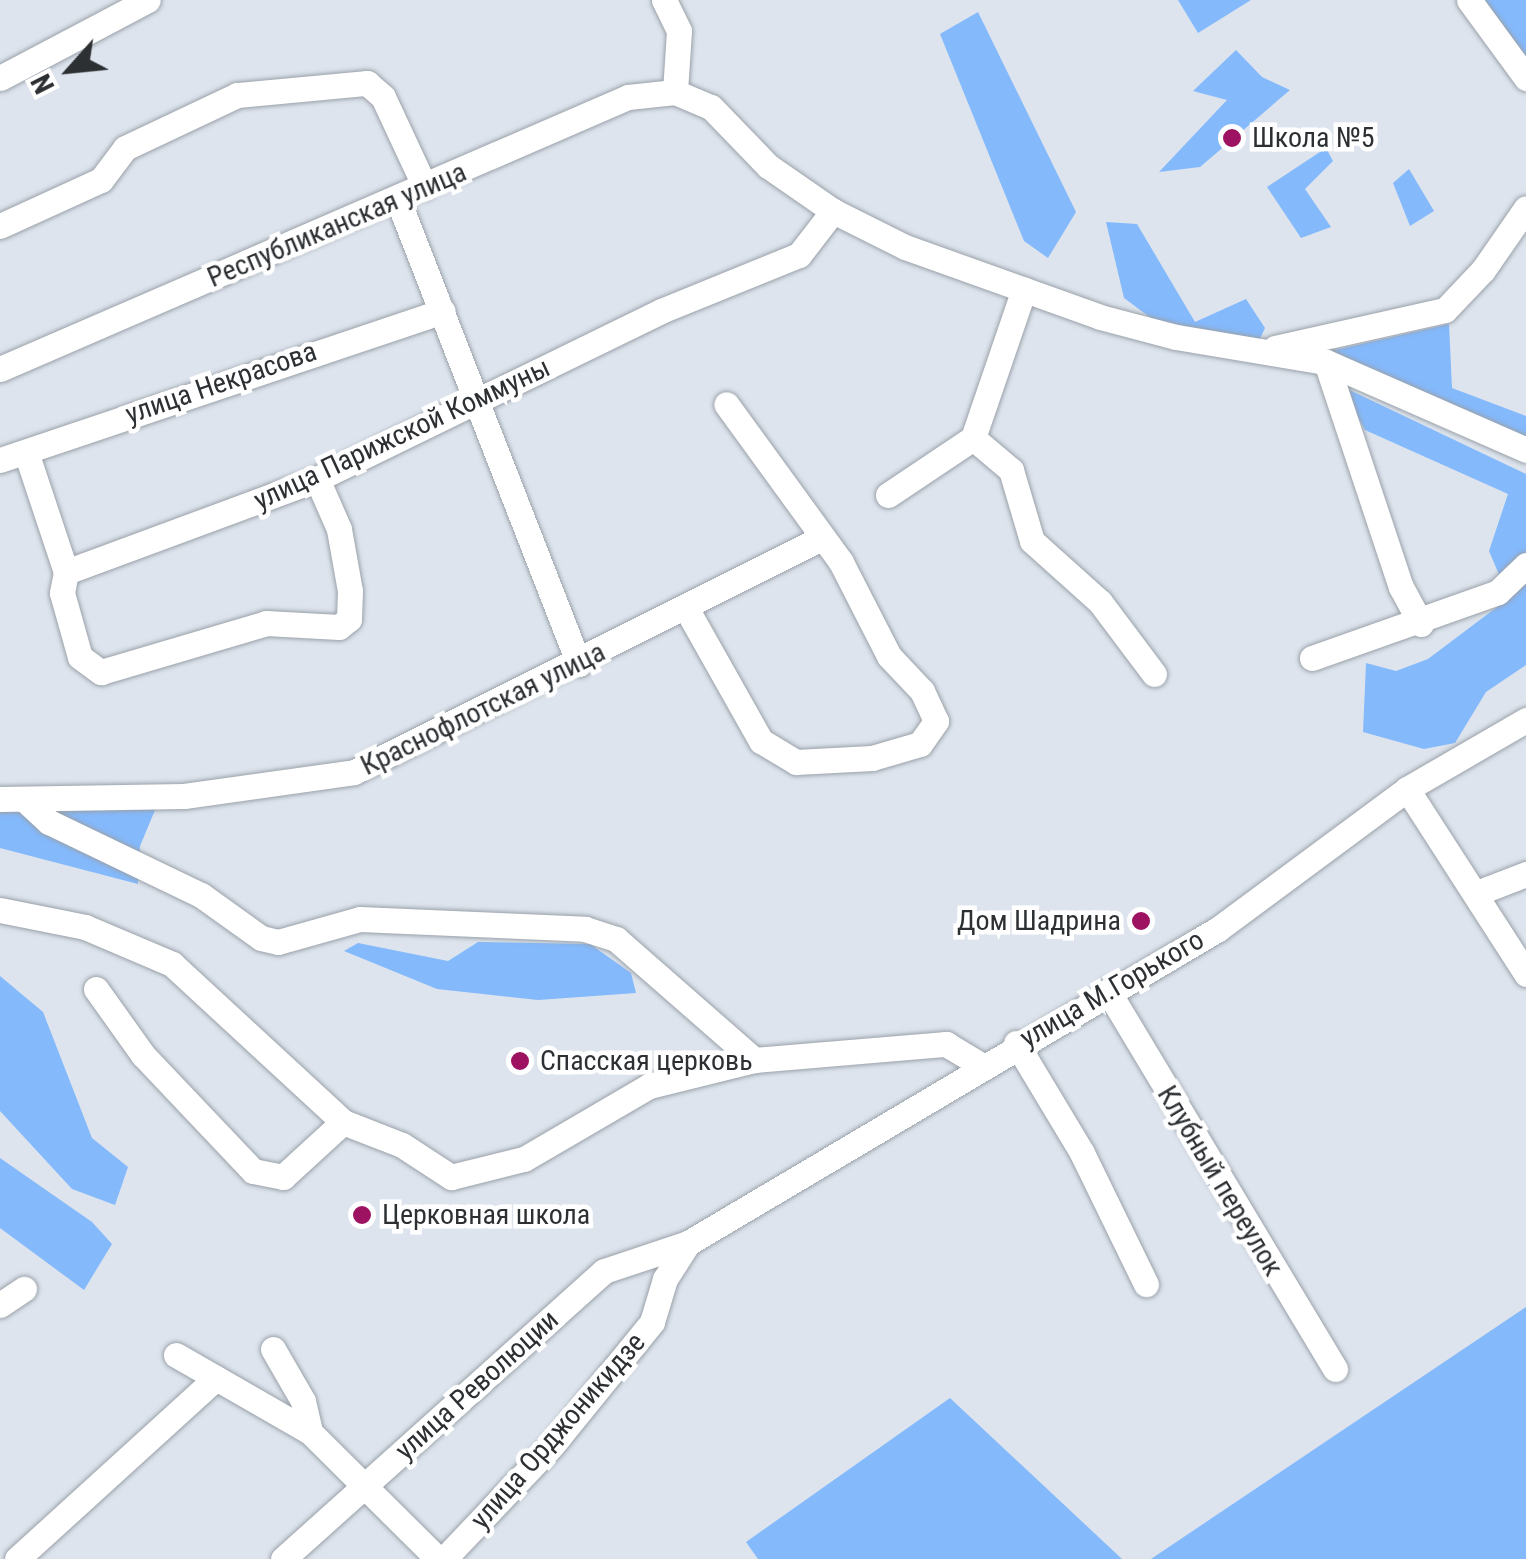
<!DOCTYPE html>
<meta charset="utf-8">
<style>
body{margin:0}
#map{position:relative;width:1526px;height:1559px;overflow:hidden;background:#dde4ed;font-family:"Roboto Condensed",sans-serif}
div>[style]{position:absolute}
[style*='--x']{left:calc(var(--x)*1px);top:calc(var(--y)*1px);width:calc(var(--w)*1px);rotate:calc(var(--a)*1deg)}
.green>*{inset:0;background:#84b9fc}
.roads{filter:drop-shadow(0 0 2px #9aa1a9) drop-shadow(0 0 2px #9aa1a9)}
.minor>*{height:25px;margin:-12.5px;padding:0 12.5px;transform-origin:12.5px;border-radius:12.5px;background:#fff}
.dots>*{width:28px;height:28px;translate:-50% -50%;box-sizing:border-box;border:5px solid #fff;border-radius:50%}
span{translate:-50% -50%;white-space:nowrap;text-align:center;line-height:1.15;-webkit-text-stroke:9px #fff;paint-order:stroke}
.poi-label{font-size:28px;color:#2d3033}
.left{translate:0 -50%;text-align:left}
.right{translate:-100% -50%;text-align:right}
.street-label{font-size:28px;color:#2d3033}
.north{position:absolute;left:20px;top:20px;width:100px;height:100px;-webkit-text-stroke:8px #fff;paint-order:stroke;rotate:243deg;font-size:28px;font-weight:700;line-height:40px;text-align:center;color:#2d3033}
.north::after{content:'';display:block;margin:auto;width:35px;height:45px;background:#2d3033;clip-path:polygon(50% 0,100% 100%,50% 72%,0 100%)}
</style>
<div id="map">
<div class="green">
<i style="clip-path:polygon(1178px 0,1251px 0,1198px 33px)"></i>
<i style="clip-path:polygon(1478px 0,1526px 0,1526px 68px)"></i>
<i style="clip-path:polygon(978px 12px,1076px 212px,1048px 258px,1024px 241px,940px 34px)"></i>
<i style="clip-path:polygon(1236px 50px,1262px 77px,1290px 90px,1200px 167px,1159px 172px,1227px 100px,1193px 91px)"></i>
<i style="clip-path:polygon(1326px 148px,1333px 161px,1305px 189px,1331px 227px,1301px 238px,1267px 187px)"></i>
<i style="clip-path:polygon(1409px 169px,1434px 211px,1410px 226px,1393px 183px)"></i>
<i style="clip-path:polygon(1106px 222px,1137px 224px,1195px 322px,1246px 299px,1265px 328px,1259px 341px,1167px 330px,1124px 298px)"></i>
<i style="clip-path:polygon(1449px 324px,1452px 388px,1526px 416px,1526px 446px,1326px 352px)"></i>
<i style="clip-path:polygon(1341px 386px,1526px 474px,1526px 665px,1486px 692px,1455px 743px,1424px 749px,1363px 732px,1366px 663px,1396px 671px,1428px 659px,1509px 598px,1489px 551px,1508px 494px,1365px 430px)"></i>
<i style="clip-path:polygon(158px 803px,140px 846px,138px 884px,0 848px,0 810px)"></i>
<i style="clip-path:polygon(478px 942px,590px 944px,631px 973px,636px 993px,538px 1000px,437px 989px,344px 951px,358px 943px,448px 961px)"></i>
<i style="clip-path:polygon(0 976px,43px 1012px,92px 1138px,128px 1167px,115px 1205px,72px 1189px,0 1111px)"></i>
<i style="clip-path:polygon(0 1158px,92px 1222px,112px 1244px,84px 1290px,0 1228px)"></i>
<i style="clip-path:polygon(1526px 1307px,1526px 1559px,1151px 1559px)"></i>
<i style="clip-path:polygon(950px 1398px,1122px 1559px,758px 1559px,746px 1542px)"></i>
</div>
<div class="roads">
<div class="minor">
<i style="--x:664;--y:0;--w:34;--a:64"></i>
<i style="--x:679;--y:31;--w:61;--a:93.8"></i>
<i style="--x:1469;--y:0;--w:97;--a:53.8"></i>
<i style="--x:0;--y:78;--w:167;--a:-27.8"></i>
<i style="--x:398;--y:200;--w:498;--a:68.7"></i>
<i style="--x:0;--y:226;--w:111;--a:-24.5"></i>
<i style="--x:101;--y:180;--w:40;--a:-53"></i>
<i style="--x:125;--y:148;--w:124;--a:-25.3"></i>
<i style="--x:237;--y:95;--w:131;--a:-5.3"></i>
<i style="--x:367;--y:83;--w:21;--a:41"></i>
<i style="--x:383;--y:97;--w:99;--a:65"></i>
<i style="--x:1275;--y:348;--w:174;--a:-12.6"></i>
<i style="--x:1445;--y:310;--w:55;--a:-46.5"></i>
<i style="--x:1483;--y:270;--w:75;--a:-55.3"></i>
<i style="--x:1326;--y:362;--w:237;--a:71.6"></i>
<i style="--x:1401;--y:587;--w:42;--a:61.6"></i>
<i style="--x:0;--y:369;--w:684;--a:-23.42"></i>
<i style="--x:628;--y:97;--w:47;--a:-6.1"></i>
<i style="--x:675;--y:92;--w:39;--a:23"></i>
<i style="--x:711;--y:107;--w:82;--a:46"></i>
<i style="--x:768;--y:166;--w:79;--a:34.7"></i>
<i style="--x:833;--y:211;--w:80;--a:26.6"></i>
<i style="--x:905;--y:247;--w:207;--a:19.7"></i>
<i style="--x:1100;--y:317;--w:79;--a:14.7"></i>
<i style="--x:1176;--y:337;--w:152;--a:9.5"></i>
<i style="--x:1326;--y:362;--w:219;--a:23.7"></i>
<i style="--x:973;--y:438;--w:50;--a:40.1"></i>
<i style="--x:1011;--y:470;--w:74;--a:73.5"></i>
<i style="--x:1032;--y:541;--w:91;--a:41.9"></i>
<i style="--x:1100;--y:602;--w:90;--a:53.1"></i>
<i style="--x:26;--y:452;--w:126;--a:71.6"></i>
<i style="--x:66;--y:572;--w:268;--a:-20.3"></i>
<i style="--x:317;--y:479;--w:383;--a:-26"></i>
<i style="--x:661;--y:311;--w:149;--a:-22.1"></i>
<i style="--x:799;--y:255;--w:56;--a:-52.3"></i>
<i style="--x:0;--y:460;--w:467;--a:-18.6"></i>
<i style="--x:888;--y:495;--w:102;--a:-33.8"></i>
<i style="--x:973;--y:438;--w:157;--a:-71.1"></i>
<i style="--x:66;--y:572;--w:21;--a:101"></i>
<i style="--x:62;--y:593;--w:66;--a:74.3"></i>
<i style="--x:80;--y:657;--w:26;--a:36"></i>
<i style="--x:101;--y:672;--w:172;--a:-16.5"></i>
<i style="--x:266;--y:623;--w:73;--a:3.1"></i>
<i style="--x:339;--y:627;--w:13;--a:-39"></i>
<i style="--x:349;--y:619;--w:28;--a:-88"></i>
<i style="--x:350;--y:591;--w:63;--a:-100.1"></i>
<i style="--x:339;--y:529;--w:55;--a:-113.7"></i>
<i style="--x:686;--y:608;--w:153;--a:60.6"></i>
<i style="--x:761;--y:741;--w:41;--a:31"></i>
<i style="--x:796;--y:762;--w:76;--a:-3"></i>
<i style="--x:872;--y:758;--w:50;--a:-16.3"></i>
<i style="--x:920;--y:744;--w:28;--a:-55"></i>
<i style="--x:936;--y:721;--w:33;--a:-115"></i>
<i style="--x:922;--y:691;--w:48;--a:-133.3"></i>
<i style="--x:889;--y:656;--w:106;--a:-117.1"></i>
<i style="--x:841;--y:562;--w:195;--a:-126"></i>
<i style="--x:1312;--y:658;--w:197;--a:-19.5"></i>
<i style="--x:1498;--y:592;--w:39;--a:-44"></i>
<i style="--x:1407;--y:789;--w:220;--a:57.2"></i>
<i style="--x:0;--y:799;--w:184;--a:-0.9"></i>
<i style="--x:184;--y:796;--w:172;--a:-8"></i>
<i style="--x:354;--y:772;--w:522;--a:-26.61"></i>
<i style="--x:24;--y:799;--w:34;--a:43"></i>
<i style="--x:49;--y:822;--w:169;--a:25.7"></i>
<i style="--x:201;--y:895;--w:74;--a:35.6"></i>
<i style="--x:261;--y:938;--w:17;--a:13"></i>
<i style="--x:278;--y:942;--w:85;--a:-15.7"></i>
<i style="--x:360;--y:919;--w:225;--a:2.5"></i>
<i style="--x:585;--y:929;--w:33;--a:18"></i>
<i style="--x:616;--y:939;--w:184;--a:41.2"></i>
<i style="--x:1477;--y:893;--w:53;--a:-21.2"></i>
<i style="--x:0;--y:910;--w:87;--a:11.3"></i>
<i style="--x:85;--y:927;--w:95;--a:23"></i>
<i style="--x:172;--y:964;--w:233;--a:42.7"></i>
<i style="--x:343;--y:1122;--w:63;--a:21.3"></i>
<i style="--x:402;--y:1145;--w:59;--a:33.1"></i>
<i style="--x:451;--y:1177;--w:75;--a:-13.9"></i>
<i style="--x:524;--y:1159;--w:145;--a:-30.3"></i>
<i style="--x:649;--y:1086;--w:108;--a:-13.9"></i>
<i style="--x:754;--y:1060;--w:193;--a:-4.8"></i>
<i style="--x:946;--y:1044;--w:41;--a:31"></i>
<i style="--x:96;--y:989;--w:81;--a:54.5"></i>
<i style="--x:143;--y:1055;--w:160;--a:46.5"></i>
<i style="--x:253;--y:1171;--w:31;--a:11"></i>
<i style="--x:283;--y:1177;--w:81;--a:-42.5"></i>
<i style="--x:1108;--y:991;--w:441;--a:59"></i>
<i style="--x:1016;--y:1043;--w:128;--a:59"></i>
<i style="--x:1082;--y:1153;--w:146;--a:64"></i>
<i style="--x:0;--y:1305;--w:29;--a:-34"></i>
<i style="--x:273;--y:1349;--w:60;--a:60"></i>
<i style="--x:303;--y:1401;--w:32;--a:77"></i>
<i style="--x:176;--y:1355;--w:155;--a:29.9"></i>
<i style="--x:310;--y:1432;--w:180;--a:44.8"></i>
<i style="--x:17;--y:1559;--w:269;--a:-42.3"></i>
<i style="--x:283;--y:1559;--w:431;--a:-41.9"></i>
<i style="--x:604;--y:1271;--w:89;--a:-18.4"></i>
<i style="--x:688;--y:1243;--w:616;--a:-30.64"></i>
<i style="--x:1218;--y:929;--w:235;--a:-36.5"></i>
<i style="--x:1407;--y:789;--w:138;--a:-30.1"></i>
<i style="--x:444;--y:1559;--w:158;--a:-46.5"></i>
<i style="--x:553;--y:1444;--w:157;--a:-50.9"></i>
<i style="--x:652;--y:1322;--w:45;--a:-73.2"></i>
<i style="--x:665;--y:1279;--w:43;--a:-57.4"></i>
</div>
</div>
<div class="dots">
<i style="left:1232px;top:138px;background:#9d1261"></i>
<i style="left:1141px;top:921px;background:#9d1261"></i>
<i style="left:520px;top:1061px;background:#9d1261"></i>
<i style="left:362px;top:1215px;background:#9d1261"></i>
</div>
<div class="poi-label">
<span class="left" style="left:1252px;top:138px">Школа №5</span>
<span class="right" style="left:1121px;top:921px">Дом Шадрина</span>
<span class="left" style="left:540px;top:1061px">Спасская церковь</span>
<span class="left" style="left:382px;top:1215px">Церковная школа</span>
</div>
<div class="street-label">
<span style="left:337px;top:225px;rotate:-23deg">Республиканская улица</span>
<span style="left:221px;top:383px;rotate:-19deg">улица Некрасова</span>
<span style="left:402px;top:434px;rotate:-25deg">улица Парижской Коммуны</span>
<span style="left:483px;top:709px;rotate:-26deg">Краснофлотская улица</span>
<span style="left:1112px;top:989px;rotate:-30deg">улица М.Горького</span>
<span style="left:1220px;top:1181px;rotate:59deg">Клубный переулок</span>
<span style="left:477px;top:1385px;rotate:-42deg">улица Революции</span>
<span style="left:558px;top:1431px;rotate:-49deg">улица Орджоникидзе</span>
</div>
<div class="north">N</div>
</div>
